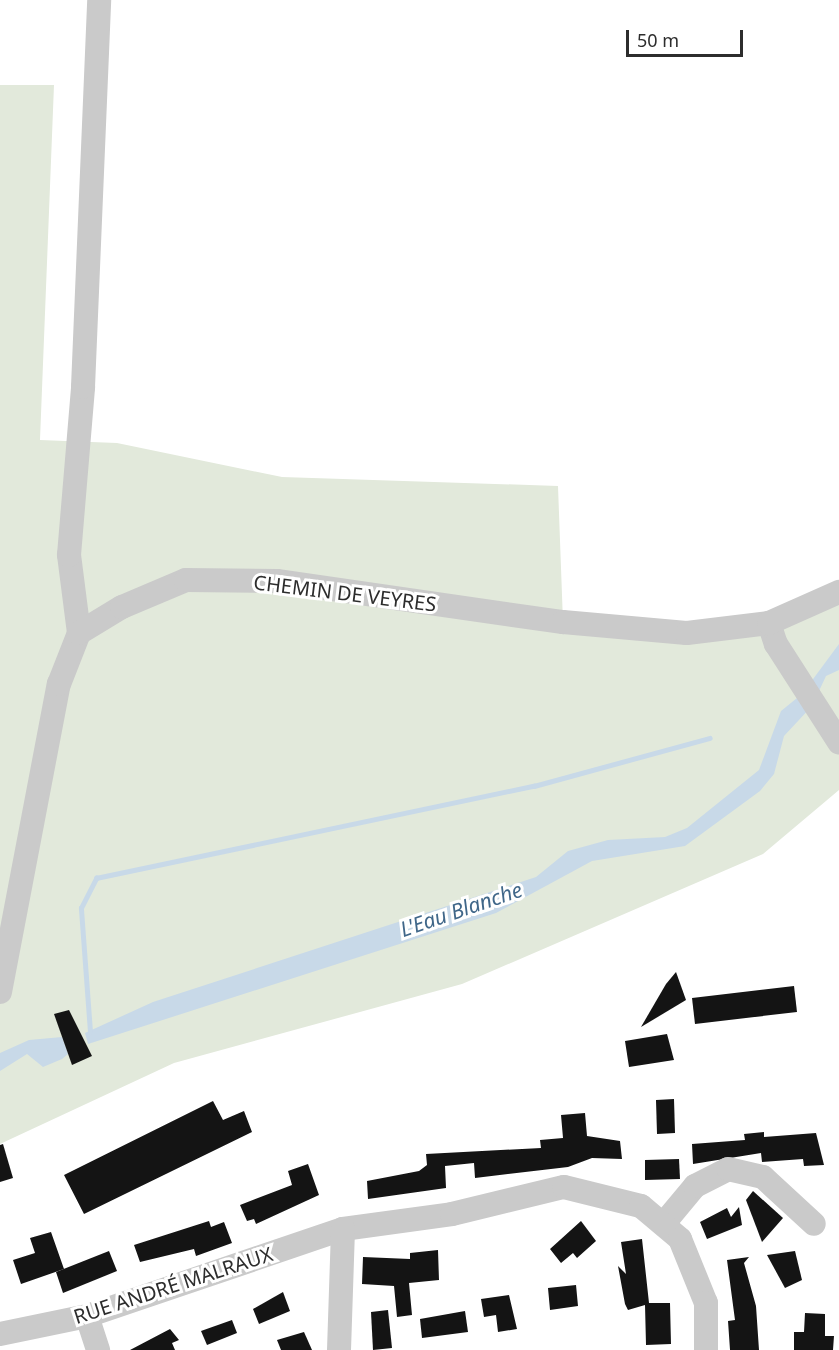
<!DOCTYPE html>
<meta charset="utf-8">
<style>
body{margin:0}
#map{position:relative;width:839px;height:1350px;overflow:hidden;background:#fff;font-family:"Noto Sans",sans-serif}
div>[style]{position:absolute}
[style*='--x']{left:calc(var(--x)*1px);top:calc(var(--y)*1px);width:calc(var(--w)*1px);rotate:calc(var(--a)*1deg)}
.green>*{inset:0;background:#e2e9db}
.water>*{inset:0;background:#c8d9e8}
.stream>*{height:4.5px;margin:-2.25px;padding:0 2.25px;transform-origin:2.25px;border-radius:2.25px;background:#c8d9e8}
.building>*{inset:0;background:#141414}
.minor>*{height:24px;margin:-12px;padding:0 12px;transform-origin:12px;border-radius:12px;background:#cacaca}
span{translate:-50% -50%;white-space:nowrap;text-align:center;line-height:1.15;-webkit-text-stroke:6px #fff;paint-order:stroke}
.street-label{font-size:20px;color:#2d2d2d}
.water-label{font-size:21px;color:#406789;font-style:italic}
.scale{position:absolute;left:626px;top:30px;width:117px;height:27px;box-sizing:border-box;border:3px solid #2d2d2d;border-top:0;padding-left:8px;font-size:18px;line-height:21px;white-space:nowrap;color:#2d2d2d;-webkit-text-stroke:4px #fff;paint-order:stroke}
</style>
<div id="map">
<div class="green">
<i style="clip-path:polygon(0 85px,54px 85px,40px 440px,117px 443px,282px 477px,558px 486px,563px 622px,687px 633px,839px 592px,839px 790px,763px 854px,462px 984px,174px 1063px,0 1144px)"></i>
</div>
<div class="water">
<i style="clip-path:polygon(839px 644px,839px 670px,826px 676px,812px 706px,784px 736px,774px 774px,760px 791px,685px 846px,592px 861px,496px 913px,88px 1044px,85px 1033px,153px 1002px,536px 877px,568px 851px,608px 840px,665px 837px,687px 828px,759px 770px,781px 711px,802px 694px)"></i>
<i style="clip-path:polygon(62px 1037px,68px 1054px,62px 1059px,43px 1067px,27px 1054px,0 1071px,0 1053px,29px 1040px)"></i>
</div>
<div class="stream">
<i style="--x:90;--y:1032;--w:124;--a:-94.2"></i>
<i style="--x:81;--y:908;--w:34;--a:-63"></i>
<i style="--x:96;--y:878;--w:448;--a:-11.9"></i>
<i style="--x:534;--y:786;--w:182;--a:-15.3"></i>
</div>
<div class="building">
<i style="clip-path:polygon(676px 972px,686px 1000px,641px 1027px,666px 984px)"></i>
<i style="clip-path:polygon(794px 986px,797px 1012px,695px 1024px,692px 998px)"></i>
<i style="clip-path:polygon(69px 1010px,92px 1056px,72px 1065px,54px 1014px)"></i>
<i style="clip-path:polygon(667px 1034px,674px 1060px,629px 1067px,625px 1041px)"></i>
<i style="clip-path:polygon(674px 1099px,675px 1133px,657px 1134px,656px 1100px)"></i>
<i style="clip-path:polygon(213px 1101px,223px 1120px,244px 1111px,252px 1132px,84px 1214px,64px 1175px)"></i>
<i style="clip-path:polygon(585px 1113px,587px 1136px,620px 1141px,622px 1159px,592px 1158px,568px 1167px,475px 1178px,474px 1163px,445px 1166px,446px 1188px,368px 1199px,367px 1181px,419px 1171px,427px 1165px,426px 1154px,541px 1148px,540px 1140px,563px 1138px,561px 1115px)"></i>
<i style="clip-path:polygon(764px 1132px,764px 1137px,816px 1133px,824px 1165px,804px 1166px,803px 1159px,762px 1162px,761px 1153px,693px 1164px,692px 1144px,745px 1140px,744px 1134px)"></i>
<i style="clip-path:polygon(3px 1144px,13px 1178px,0 1182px,0 1145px)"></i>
<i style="clip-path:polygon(679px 1159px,680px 1179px,645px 1180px,645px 1160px)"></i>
<i style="clip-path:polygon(308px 1164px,319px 1195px,256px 1224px,254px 1219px,247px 1221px,240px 1205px,292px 1185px,288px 1171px)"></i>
<i style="clip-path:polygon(753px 1191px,783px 1218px,762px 1242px,746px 1200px)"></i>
<i style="clip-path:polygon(739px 1207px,742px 1225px,707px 1239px,700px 1222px,727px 1208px,731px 1217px)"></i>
<i style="clip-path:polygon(209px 1221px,211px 1227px,224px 1222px,232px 1243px,196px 1256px,194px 1249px,140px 1262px,134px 1245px)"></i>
<i style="clip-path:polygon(581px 1221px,596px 1241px,577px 1258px,573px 1253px,561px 1263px,550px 1249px)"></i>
<i style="clip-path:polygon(51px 1232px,64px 1269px,21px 1284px,13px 1260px,35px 1253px,30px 1238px)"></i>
<i style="clip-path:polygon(642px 1239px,649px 1303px,670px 1303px,671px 1344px,646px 1345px,645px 1305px,628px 1310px,625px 1304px,618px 1266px,626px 1274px,621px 1242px)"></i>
<i style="clip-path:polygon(438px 1250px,439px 1280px,409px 1283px,412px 1315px,397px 1317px,394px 1286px,362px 1284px,363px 1257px,410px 1259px,410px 1253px)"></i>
<i style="clip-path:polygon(109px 1251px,117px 1271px,63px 1293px,56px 1272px)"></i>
<i style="clip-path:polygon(795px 1251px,802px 1280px,785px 1288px,767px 1255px)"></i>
<i style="clip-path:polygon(749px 1257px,744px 1263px,756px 1306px,759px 1350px,730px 1350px,728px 1321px,735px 1320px,727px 1260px)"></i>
<i style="clip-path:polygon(576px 1285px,578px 1306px,550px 1310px,548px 1288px)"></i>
<i style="clip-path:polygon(283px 1292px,290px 1311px,259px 1324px,253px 1309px)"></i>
<i style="clip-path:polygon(509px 1295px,517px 1329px,498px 1332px,496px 1315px,484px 1317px,481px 1299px)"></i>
<i style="clip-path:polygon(388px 1310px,392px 1348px,373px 1350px,371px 1312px)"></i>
<i style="clip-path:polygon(465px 1311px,468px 1332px,422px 1338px,420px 1319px)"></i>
<i style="clip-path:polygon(805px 1313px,825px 1314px,825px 1336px,834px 1336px,833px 1350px,794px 1350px,794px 1332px,804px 1332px)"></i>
<i style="clip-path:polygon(232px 1320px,237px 1333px,207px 1345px,201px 1331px)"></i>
<i style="clip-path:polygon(170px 1329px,179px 1340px,172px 1343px,175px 1350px,130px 1350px)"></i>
<i style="clip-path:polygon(304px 1332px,312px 1350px,281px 1350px,277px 1340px)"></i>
</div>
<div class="minor">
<i style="--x:769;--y:623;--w:22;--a:72"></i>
<i style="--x:776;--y:644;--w:117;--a:57.3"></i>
<i style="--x:79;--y:633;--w:79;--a:-97.3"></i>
<i style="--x:69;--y:555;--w:169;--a:-85.2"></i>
<i style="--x:83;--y:387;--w:387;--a:-87.6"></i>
<i style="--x:0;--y:992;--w:314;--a:-79.2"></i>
<i style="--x:59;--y:684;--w:55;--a:-68.6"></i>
<i style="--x:79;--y:633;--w:50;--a:-31.2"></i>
<i style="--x:122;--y:607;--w:69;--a:-22.9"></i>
<i style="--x:186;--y:580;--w:91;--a:0.6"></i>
<i style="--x:277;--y:581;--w:289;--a:8.2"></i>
<i style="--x:563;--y:622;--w:124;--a:5.1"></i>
<i style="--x:687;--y:633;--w:83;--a:-7"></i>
<i style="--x:769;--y:623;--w:77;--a:-23.9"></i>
<i style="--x:665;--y:1222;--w:47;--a:-50.2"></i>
<i style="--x:695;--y:1186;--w:37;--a:-27"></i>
<i style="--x:728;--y:1169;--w:36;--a:13"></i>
<i style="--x:763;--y:1177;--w:69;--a:42.7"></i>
<i style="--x:87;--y:1316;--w:36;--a:72"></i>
<i style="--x:0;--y:1334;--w:89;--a:-11.7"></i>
<i style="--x:87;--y:1316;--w:270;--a:-18.8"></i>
<i style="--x:343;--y:1229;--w:110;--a:-7.8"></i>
<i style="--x:452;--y:1214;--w:115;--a:-13.6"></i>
<i style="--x:564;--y:1187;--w:79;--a:13.9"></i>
<i style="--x:641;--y:1206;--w:51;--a:40.2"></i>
<i style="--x:680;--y:1239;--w:69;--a:67.9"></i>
<i style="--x:706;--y:1303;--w:47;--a:90"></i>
<i style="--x:339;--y:1350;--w:121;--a:-88.1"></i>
</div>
<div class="street-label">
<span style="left:345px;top:593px;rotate:7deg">CHEMIN DE VEYRES</span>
<span style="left:173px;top:1285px;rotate:-18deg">RUE ANDRÉ MALRAUX</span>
</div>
<div class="water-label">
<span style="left:461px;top:909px;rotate:-19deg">L'Eau Blanche</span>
</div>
<div class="scale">50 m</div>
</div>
